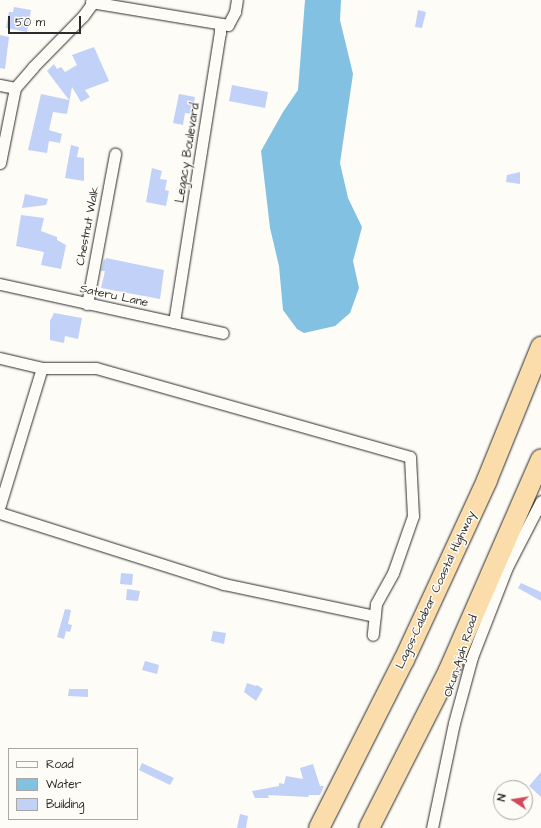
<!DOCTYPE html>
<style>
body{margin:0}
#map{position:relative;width:541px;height:828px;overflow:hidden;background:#fdfcf7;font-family:"Architects Daughter",sans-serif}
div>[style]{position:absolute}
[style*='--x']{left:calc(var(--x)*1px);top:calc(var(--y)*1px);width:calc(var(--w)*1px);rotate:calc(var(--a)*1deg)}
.water>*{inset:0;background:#82c1e2}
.building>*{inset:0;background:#c2d1f7}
.roads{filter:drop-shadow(0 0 1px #2b2b2b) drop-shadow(0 0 1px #2b2b2b)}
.street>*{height:11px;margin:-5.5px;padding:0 5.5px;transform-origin:5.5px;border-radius:5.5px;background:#fdfcf7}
.highway>*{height:20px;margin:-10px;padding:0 10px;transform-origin:10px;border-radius:10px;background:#faddab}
span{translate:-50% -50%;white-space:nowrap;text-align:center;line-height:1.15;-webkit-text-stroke:3px #fdfcf7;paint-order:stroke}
.street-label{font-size:12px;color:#2b2b2b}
.legend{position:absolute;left:8px;top:748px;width:130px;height:72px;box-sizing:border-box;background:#fdfcf7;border:1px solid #a9a8a5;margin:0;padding:5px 7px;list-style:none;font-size:12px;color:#2b2b2b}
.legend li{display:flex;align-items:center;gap:8px;height:20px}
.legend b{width:20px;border:1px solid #a9a8a5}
.north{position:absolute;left:493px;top:780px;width:40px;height:40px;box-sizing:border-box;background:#fdfcf7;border:1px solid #a9a8a5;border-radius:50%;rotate:282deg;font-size:11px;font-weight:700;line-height:16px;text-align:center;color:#2b2b2b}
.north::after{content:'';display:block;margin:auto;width:14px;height:18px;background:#d1495b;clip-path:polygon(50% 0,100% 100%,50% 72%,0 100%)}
.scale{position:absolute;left:8px;top:16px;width:73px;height:18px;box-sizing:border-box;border:2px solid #2b2b2b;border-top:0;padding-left:5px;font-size:12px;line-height:14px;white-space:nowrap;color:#2b2b2b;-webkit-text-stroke:3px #fdfcf7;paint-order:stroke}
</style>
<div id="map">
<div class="water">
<i style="clip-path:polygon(305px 0,341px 0,340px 20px,353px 74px,340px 163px,348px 198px,362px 227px,353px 261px,359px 288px,350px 313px,335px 326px,304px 333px,297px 329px,283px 310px,279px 266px,270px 228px,261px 151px,283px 112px,298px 90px)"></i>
</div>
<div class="building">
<i style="clip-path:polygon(14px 7px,31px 10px,27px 32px,6px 28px,9px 12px,13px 12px)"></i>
<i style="clip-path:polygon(418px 10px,426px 12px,422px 28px,415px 27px)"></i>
<i style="clip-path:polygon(0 35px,9px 37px,5px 69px,0 68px)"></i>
<i style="clip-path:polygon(94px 47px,109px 81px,85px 90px,90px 97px,81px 102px,72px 87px,67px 114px,53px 112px,49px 130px,62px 134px,60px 143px,49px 141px,47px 153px,28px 150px,41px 94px,69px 100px,47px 71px,54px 64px,57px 69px,61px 67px,65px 72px,77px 65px,72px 55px)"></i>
<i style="clip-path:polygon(232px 85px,268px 92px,265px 108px,229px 101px)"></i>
<i style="clip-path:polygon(179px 94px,195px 97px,192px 114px,185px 113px,183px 125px,173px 123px)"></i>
<i style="clip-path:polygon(71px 145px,79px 147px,77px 157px,84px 158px,84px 181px,65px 178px)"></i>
<i style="clip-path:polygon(152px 168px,162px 171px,160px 179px,167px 180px,165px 190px,169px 191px,166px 206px,146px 202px)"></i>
<i style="clip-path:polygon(520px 172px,520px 184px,506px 182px,507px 175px)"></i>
<i style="clip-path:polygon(25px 194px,48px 199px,46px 205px,22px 208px)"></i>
<i style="clip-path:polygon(21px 215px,44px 218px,41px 231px,57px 237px,57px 240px,66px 245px,61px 269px,41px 265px,44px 252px,16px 246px)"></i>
<i style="clip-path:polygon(106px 258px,164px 270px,160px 299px,101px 288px,105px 271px,101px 271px,104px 259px,106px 260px)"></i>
<i style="clip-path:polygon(54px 313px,82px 318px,78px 339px,65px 336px,64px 343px,50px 340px,50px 321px)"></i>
<i style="clip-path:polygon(121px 573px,133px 574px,132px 585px,120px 584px)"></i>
<i style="clip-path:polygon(521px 583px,541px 592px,541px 601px,518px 588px)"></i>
<i style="clip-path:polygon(127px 589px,140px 591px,138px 601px,126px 600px)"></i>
<i style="clip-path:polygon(65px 609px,71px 610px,68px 624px,72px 625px,70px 632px,66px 631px,64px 639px,57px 637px)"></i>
<i style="clip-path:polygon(213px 631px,226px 633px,224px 644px,211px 641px)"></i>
<i style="clip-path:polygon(145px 661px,159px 665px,157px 674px,142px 670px)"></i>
<i style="clip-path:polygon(247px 683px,256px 686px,257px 685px,263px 689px,256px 701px,244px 692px)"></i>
<i style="clip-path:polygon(69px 689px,88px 689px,88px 697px,68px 696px)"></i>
<i style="clip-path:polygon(142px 763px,174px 778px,170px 785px,139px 770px)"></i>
<i style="clip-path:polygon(313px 764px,320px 786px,324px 786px,320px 795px,309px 795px,308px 797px,268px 795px,269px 798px,255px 798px,252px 791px,279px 786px,279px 783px,284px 784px,286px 776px,303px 779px,300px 768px)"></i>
<i style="clip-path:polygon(541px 772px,541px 797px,529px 786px)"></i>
<i style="clip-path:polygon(240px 814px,248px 816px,246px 828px,237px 828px)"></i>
</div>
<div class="roads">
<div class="street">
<i style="--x:91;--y:2;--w:139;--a:9.5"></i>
<i style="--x:228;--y:25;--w:15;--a:-62"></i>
<i style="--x:235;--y:12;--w:12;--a:-81"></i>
<i style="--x:0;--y:85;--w:15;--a:11"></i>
<i style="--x:0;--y:163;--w:76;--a:-78.7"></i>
<i style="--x:15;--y:88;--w:28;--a:-49"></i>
<i style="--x:33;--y:67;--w:71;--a:-45.6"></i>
<i style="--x:83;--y:16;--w:14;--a:-54"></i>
<i style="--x:91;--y:5;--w:5;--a:-79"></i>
<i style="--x:0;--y:284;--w:228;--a:12.4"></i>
<i style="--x:87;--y:304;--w:153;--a:-79.4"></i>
<i style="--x:174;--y:322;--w:293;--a:-81"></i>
<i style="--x:220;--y:33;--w:9;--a:-90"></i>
<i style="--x:0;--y:358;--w:43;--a:13.4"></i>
<i style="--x:42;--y:368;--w:54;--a:0"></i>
<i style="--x:96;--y:368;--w:326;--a:15.8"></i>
<i style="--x:410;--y:457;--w:59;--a:87.1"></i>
<i style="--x:413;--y:516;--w:60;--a:109.3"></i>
<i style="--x:393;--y:573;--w:35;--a:119"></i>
<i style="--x:376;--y:604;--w:31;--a:96"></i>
<i style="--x:0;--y:505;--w:143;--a:-73"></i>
<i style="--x:0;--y:513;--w:235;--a:17.6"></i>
<i style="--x:224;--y:584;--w:154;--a:12"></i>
<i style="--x:432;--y:828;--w:107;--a:-78.2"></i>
<i style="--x:454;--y:723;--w:68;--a:-74.7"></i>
<i style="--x:472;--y:657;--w:97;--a:-68.7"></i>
<i style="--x:507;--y:567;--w:74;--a:-62.7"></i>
</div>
<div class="highway">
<i style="--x:319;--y:828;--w:188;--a:-63.2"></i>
<i style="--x:404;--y:660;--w:198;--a:-65.2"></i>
<i style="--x:487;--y:480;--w:144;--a:-67.9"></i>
<i style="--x:369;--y:828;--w:177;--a:-63.1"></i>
<i style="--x:449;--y:670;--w:230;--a:-66.4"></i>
</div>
</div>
<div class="street-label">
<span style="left:188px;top:153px;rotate:-81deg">Legacy Boulevard</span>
<span style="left:88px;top:226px;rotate:-79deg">Chestnut Walk</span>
<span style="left:114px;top:296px;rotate:12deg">Sateru Lane</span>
<span style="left:436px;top:590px;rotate:-65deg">Lagos-Calabar Coastal Highway</span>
<span style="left:461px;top:656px;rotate:-72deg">Okun-Ajah Road</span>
</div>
<ul class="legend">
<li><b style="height:5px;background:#fdfcf7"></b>Road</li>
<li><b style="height:11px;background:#82c1e2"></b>Water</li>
<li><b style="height:11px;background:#c2d1f7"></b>Building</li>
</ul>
<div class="north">N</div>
<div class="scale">50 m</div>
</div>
